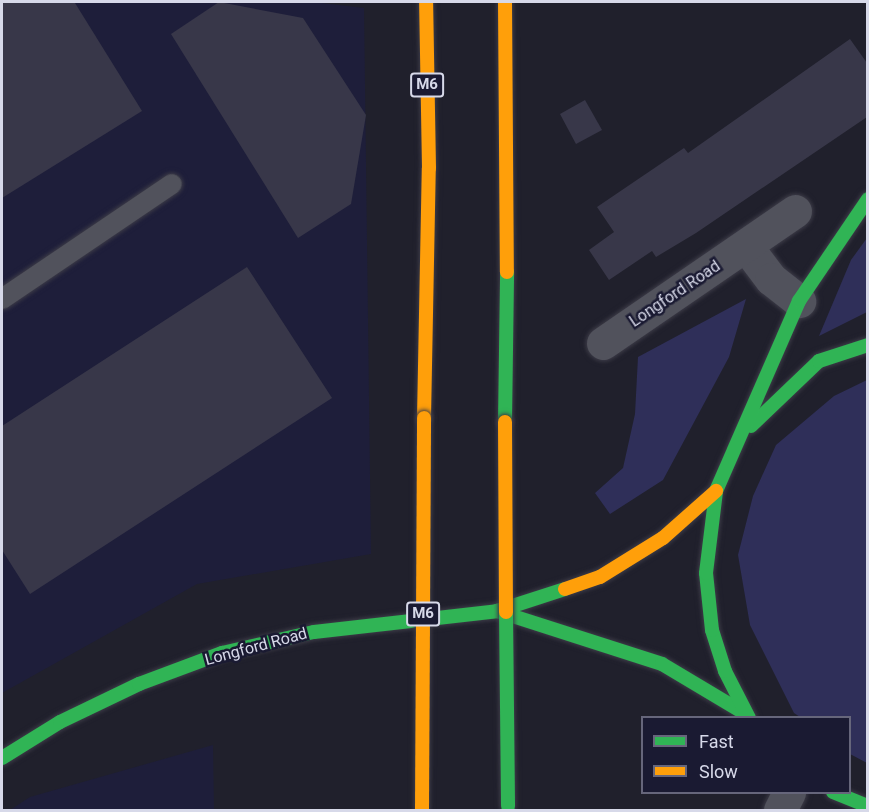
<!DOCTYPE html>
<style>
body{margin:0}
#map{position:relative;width:869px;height:812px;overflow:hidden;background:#20202c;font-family:Roboto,sans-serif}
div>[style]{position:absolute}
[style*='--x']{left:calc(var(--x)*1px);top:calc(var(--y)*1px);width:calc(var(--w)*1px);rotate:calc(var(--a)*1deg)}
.built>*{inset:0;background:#1e1e3a}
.green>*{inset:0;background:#2f2f59}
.building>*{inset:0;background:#383749}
.roads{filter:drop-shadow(0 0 2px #3c3b47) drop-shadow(0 0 2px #3c3b47)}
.lane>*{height:20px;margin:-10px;padding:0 10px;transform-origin:10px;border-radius:10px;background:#51525c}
.street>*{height:33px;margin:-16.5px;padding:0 16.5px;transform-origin:16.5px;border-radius:16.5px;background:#51525c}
.fast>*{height:14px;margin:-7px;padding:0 7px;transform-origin:7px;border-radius:7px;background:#30b455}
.slow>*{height:14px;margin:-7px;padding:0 7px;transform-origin:7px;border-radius:7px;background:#ff9f0a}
.bridges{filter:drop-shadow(0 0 2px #3c3b47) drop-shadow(0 0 2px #3c3b47)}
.fast-bridge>*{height:14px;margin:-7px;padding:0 7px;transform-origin:7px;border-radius:7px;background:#30b455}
.slow-bridge>*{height:14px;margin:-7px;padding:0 7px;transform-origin:7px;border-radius:7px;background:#ff9f0a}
span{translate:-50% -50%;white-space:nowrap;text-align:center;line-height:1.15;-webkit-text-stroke:5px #1a1a32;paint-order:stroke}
.shield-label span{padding:2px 4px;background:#1a1a32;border:2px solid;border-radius:4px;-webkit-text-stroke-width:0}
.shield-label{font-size:15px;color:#d7d9e9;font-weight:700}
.street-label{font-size:16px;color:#d7d9e9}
.frame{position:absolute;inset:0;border:3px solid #d7d9e9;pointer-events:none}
.legend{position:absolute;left:641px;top:716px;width:210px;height:78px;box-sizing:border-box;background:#1a1a32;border:2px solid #66667b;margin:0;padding:8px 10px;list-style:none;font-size:18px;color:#d7d9e9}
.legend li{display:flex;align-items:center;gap:12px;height:30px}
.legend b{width:30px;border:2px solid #66667b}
</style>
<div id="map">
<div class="built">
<i style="clip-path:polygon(2px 2px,313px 2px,364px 8px,371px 554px,197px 584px,2px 693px)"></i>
<i style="clip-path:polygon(213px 745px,214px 810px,10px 810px,30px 797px)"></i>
</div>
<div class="green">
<i style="clip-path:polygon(867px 238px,867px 312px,819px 336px,851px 260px)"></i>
<i style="clip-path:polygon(746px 299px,729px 357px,663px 480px,610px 514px,595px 493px,623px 468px,635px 414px,638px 357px)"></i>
<i style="clip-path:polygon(867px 380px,867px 763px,850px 754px,850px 718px,800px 717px,794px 713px,750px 625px,738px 555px,753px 496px,776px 445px,834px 396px)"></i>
</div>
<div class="building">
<i style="clip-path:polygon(2px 2px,75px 3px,142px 111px,2px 198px)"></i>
<i style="clip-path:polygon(219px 2px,303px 18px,366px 115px,351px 204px,298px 238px,171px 34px)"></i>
<i style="clip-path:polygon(850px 39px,867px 63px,867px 117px,696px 233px,656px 257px,652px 251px,609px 280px,589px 250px,614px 232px,597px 207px,684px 148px,688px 153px)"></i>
<i style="clip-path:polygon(585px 100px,602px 130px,576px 144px,560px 114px)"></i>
<i style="clip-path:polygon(247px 267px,332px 398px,30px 594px,2px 550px,2px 426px)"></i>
</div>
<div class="roads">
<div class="lane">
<i style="--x:2;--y:299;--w:205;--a:-34.1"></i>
</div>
<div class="street">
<i style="--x:746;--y:246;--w:41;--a:52.9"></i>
<i style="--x:771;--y:279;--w:36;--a:38"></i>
<i style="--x:603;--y:343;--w:233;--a:-34.5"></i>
<i style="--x:780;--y:810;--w:20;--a:-63"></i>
</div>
<div class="fast">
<i style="--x:505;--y:422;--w:150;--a:-89.2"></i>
<i style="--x:751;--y:426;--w:94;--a:-43.7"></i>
<i style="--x:819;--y:361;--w:52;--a:-18.1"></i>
<i style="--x:497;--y:611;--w:173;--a:17.8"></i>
<i style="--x:662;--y:664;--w:98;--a:30.8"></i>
<i style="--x:749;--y:718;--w:53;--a:-117.1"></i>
<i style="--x:725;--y:671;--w:43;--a:-107.6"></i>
<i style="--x:712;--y:630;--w:57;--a:-96"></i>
<i style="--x:706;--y:573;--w:83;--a:-83"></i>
<i style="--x:716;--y:491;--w:207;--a:-66.4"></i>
<i style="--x:799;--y:301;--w:123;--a:-55.9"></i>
<i style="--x:2;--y:758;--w:68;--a:-31.8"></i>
<i style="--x:60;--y:722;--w:88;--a:-25.7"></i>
<i style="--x:139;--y:684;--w:89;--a:-20.5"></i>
<i style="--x:222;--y:653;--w:94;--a:-12.9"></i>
<i style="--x:314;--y:632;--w:184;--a:-6.5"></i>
<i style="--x:497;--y:611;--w:71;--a:-17.9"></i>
<i style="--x:833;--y:792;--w:38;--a:22"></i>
</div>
<div class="slow">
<i style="--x:505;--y:2;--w:270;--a:89.6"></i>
<i style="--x:424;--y:418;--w:250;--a:-88.9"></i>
<i style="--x:429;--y:168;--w:166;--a:-91"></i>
<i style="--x:565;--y:589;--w:37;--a:-19"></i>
<i style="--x:600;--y:577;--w:74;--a:-31.8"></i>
<i style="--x:663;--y:538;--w:71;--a:-41.6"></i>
</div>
</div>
<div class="bridges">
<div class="fast-bridge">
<i style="--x:506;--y:612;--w:194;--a:89.4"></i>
</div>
<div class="slow-bridge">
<i style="--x:505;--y:422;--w:190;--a:89.7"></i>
<i style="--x:422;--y:810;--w:392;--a:-89.7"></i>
</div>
</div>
<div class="shield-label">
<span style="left:427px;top:85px">M6</span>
<span style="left:423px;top:614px">M6</span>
</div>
<div class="street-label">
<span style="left:675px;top:294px;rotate:-34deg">Longford Road</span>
<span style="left:256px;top:647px;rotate:-15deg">Longford Road</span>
</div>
<div class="frame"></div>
<ul class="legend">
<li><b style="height:8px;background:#30b455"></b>Fast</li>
<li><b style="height:8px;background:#ff9f0a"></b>Slow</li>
</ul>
</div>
